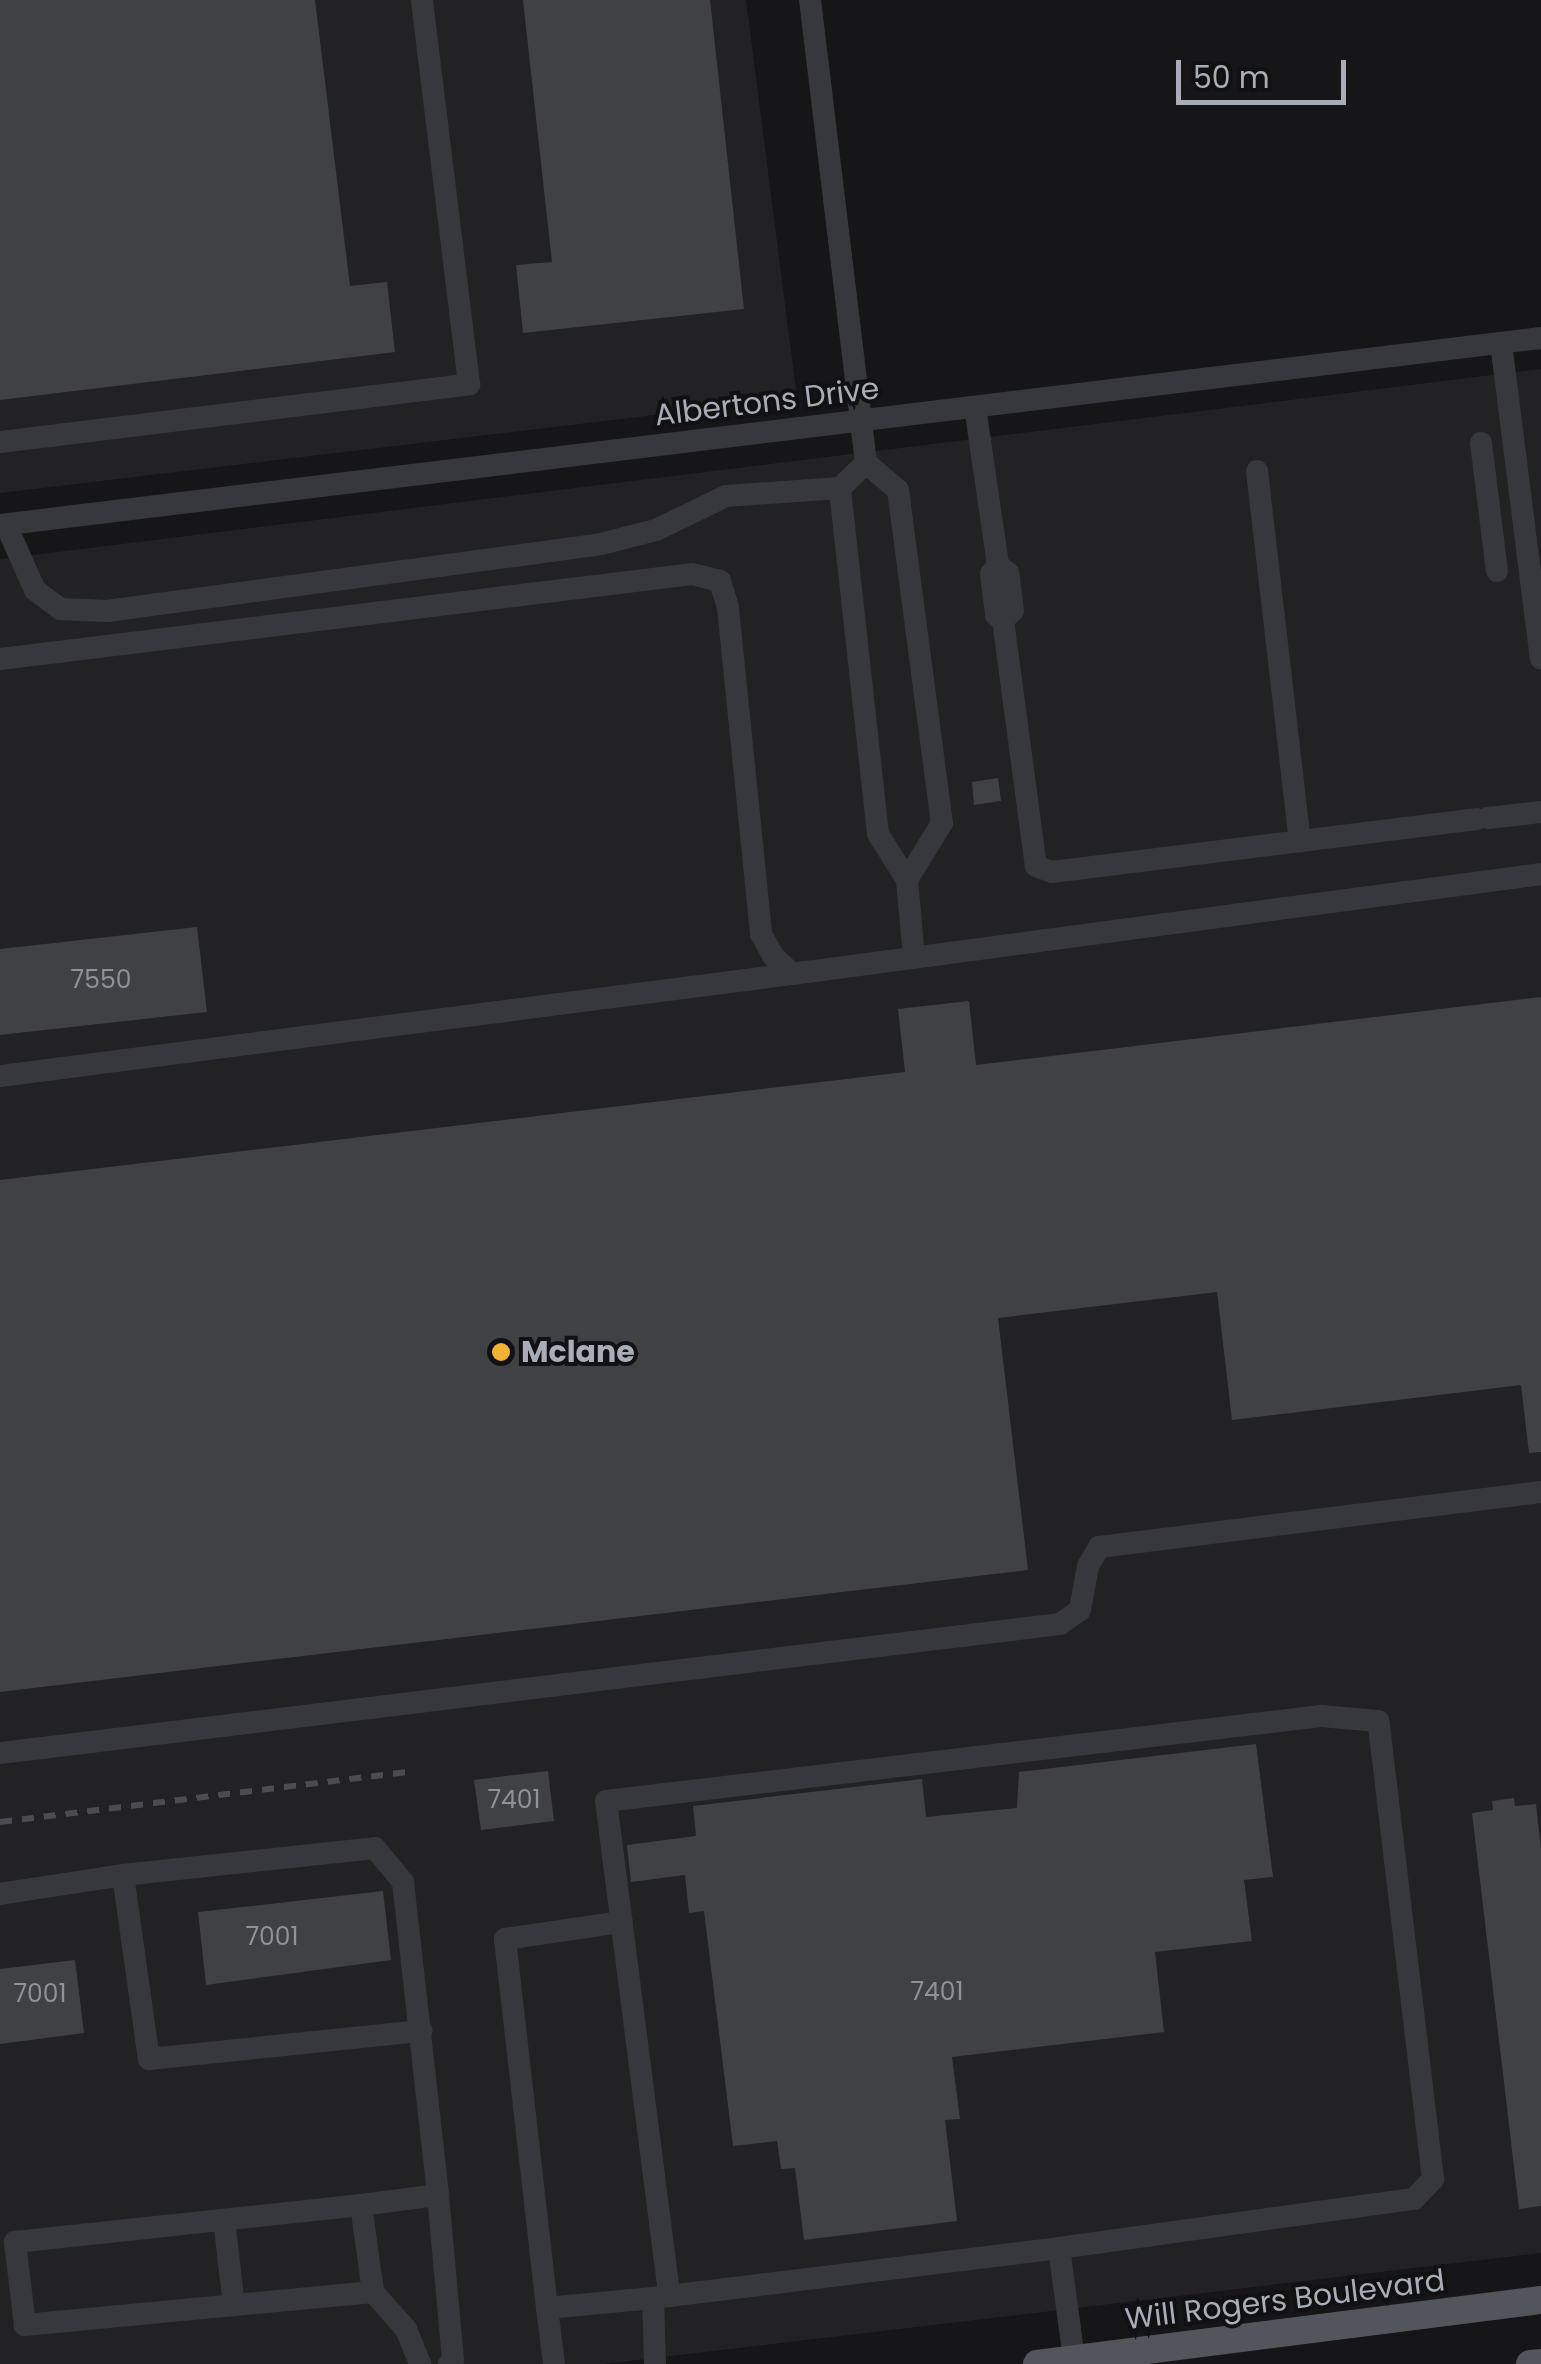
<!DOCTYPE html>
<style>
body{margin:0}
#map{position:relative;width:1541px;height:2364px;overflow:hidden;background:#161618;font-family:Poppins,sans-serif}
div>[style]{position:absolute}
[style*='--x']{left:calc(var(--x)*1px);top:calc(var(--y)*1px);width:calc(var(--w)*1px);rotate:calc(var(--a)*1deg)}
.built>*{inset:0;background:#222225}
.building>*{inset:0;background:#404145}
.minor>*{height:22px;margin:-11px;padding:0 11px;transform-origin:11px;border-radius:11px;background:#37383d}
.major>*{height:28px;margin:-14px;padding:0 14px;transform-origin:14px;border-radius:14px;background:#53555c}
.rail>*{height:6px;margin-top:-3px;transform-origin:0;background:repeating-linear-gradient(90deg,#4a4c52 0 12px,transparent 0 22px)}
.dots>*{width:28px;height:28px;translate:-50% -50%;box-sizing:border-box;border:5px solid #111113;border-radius:50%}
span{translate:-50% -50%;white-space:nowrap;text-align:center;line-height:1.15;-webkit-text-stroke:8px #111113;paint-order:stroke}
.number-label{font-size:25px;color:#8e929b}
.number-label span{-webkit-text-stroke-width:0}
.street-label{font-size:30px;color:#a8adb8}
.poi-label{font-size:30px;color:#a8adb8;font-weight:700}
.left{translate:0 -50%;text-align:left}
.scale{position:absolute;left:1176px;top:60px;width:170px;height:45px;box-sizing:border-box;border:5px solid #a8adb8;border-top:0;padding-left:12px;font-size:30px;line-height:35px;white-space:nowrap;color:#a8adb8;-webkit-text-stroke:8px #111113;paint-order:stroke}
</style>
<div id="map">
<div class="built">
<i style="clip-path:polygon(0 0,746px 0,797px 398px,0 493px)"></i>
<i style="clip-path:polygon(1541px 369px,1541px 2253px,603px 2364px,0 2364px,0 559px)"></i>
</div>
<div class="building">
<i style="clip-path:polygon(0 0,315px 0,350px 286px,387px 282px,395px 352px,0 400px)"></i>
<i style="clip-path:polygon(523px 0,710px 0,744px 309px,523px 333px,516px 265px,552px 262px)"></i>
<i style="clip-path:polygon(998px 778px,1001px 801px,974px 805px,972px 782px)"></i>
<i style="clip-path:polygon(197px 927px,207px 1012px,0 1035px,0 949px)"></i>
<i style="clip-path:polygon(1541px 997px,1541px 1452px,1529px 1453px,1521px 1385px,1232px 1420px,1217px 1292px,998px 1318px,1028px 1570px,0 1692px,0 1180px,905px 1072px,898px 1009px,969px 1001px,976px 1065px)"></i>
<i style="clip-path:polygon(1256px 1744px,1273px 1877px,1244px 1880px,1252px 1941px,1155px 1952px,1164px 2032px,952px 2057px,960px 2119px,945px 2120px,957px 2221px,804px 2240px,795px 2168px,781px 2169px,777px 2141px,733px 2146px,704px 1911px,689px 1913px,685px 1875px,631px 1882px,627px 1845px,696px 1836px,693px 1806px,922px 1779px,926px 1817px,1017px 1808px,1019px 1772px)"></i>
<i style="clip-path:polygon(548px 1771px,554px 1821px,481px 1830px,474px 1780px)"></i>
<i style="clip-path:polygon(1514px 1798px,1515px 1806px,1536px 1804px,1541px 1849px,1541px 2206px,1519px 2209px,1472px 1813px,1493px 1810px,1492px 1801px)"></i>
<i style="clip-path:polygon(383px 1891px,391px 1960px,206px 1985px,198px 1912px)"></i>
<i style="clip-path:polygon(75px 1960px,84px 2033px,0 2044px,0 1969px)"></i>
</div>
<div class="minor">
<i style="--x:810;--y:0;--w:466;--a:83.1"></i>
<i style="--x:866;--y:463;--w:42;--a:40.2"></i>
<i style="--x:898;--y:490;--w:336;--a:82.5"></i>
<i style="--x:942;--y:823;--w:67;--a:121.6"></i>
<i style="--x:907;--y:880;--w:54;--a:-122.2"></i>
<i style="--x:878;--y:834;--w:348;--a:-96.3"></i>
<i style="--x:840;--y:488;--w:36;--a:-44"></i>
<i style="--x:1501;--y:343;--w:318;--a:82.8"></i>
<i style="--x:975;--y:407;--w:160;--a:81.7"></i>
<i style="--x:998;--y:565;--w:11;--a:128"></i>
<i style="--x:991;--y:574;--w:41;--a:83"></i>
<i style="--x:996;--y:615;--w:9;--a:36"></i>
<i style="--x:1003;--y:620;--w:13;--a:-42"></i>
<i style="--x:1013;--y:611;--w:38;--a:-97"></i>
<i style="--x:1008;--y:573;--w:13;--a:-141"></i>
<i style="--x:0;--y:442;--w:473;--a:-7"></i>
<i style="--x:469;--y:384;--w:387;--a:-97"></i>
<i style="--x:1481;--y:443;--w:129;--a:82.9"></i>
<i style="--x:1257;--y:471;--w:373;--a:83.4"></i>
<i style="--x:0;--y:525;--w:1552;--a:-6.92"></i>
<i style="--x:6;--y:525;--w:71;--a:66"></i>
<i style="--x:35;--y:590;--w:31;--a:37"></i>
<i style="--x:60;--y:609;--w:47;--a:2.4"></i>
<i style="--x:107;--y:611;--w:499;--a:-7.7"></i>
<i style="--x:601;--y:544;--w:57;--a:-14.3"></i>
<i style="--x:656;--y:530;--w:78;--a:-25.9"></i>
<i style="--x:726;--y:496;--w:114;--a:-4"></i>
<i style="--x:1003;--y:620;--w:248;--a:82.4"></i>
<i style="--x:1036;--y:866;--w:17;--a:21"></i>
<i style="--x:1052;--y:872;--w:428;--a:-7.1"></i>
<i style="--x:0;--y:659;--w:697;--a:-7"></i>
<i style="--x:692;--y:574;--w:29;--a:14"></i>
<i style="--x:720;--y:581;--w:28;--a:73"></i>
<i style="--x:728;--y:608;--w:328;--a:84.2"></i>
<i style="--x:761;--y:934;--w:25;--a:61"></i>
<i style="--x:773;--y:956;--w:26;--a:43"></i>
<i style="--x:792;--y:974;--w:756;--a:-7.6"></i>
<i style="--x:1488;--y:818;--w:53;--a:-6.5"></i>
<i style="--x:907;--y:880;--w:77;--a:84.8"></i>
<i style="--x:0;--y:1076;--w:799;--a:-7.34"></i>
<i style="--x:0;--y:1753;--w:1068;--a:-6.94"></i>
<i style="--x:1060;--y:1624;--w:24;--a:-35"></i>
<i style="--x:1080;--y:1610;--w:45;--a:-79.7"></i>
<i style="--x:1088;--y:1566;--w:22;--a:-60"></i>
<i style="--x:1099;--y:1547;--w:445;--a:-7.1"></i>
<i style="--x:123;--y:1875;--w:186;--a:82"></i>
<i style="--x:149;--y:2059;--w:274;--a:-5.9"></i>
<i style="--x:0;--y:1894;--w:124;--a:-8.8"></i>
<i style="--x:123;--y:1875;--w:253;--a:-6.1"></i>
<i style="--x:375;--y:1848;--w:44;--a:50.5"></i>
<i style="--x:403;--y:1882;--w:315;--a:83.6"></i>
<i style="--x:438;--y:2195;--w:166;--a:84.8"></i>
<i style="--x:453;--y:2360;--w:6;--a:135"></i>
<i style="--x:361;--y:2205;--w:78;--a:-7.4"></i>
<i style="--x:224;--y:2220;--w:86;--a:83.3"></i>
<i style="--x:1059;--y:2248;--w:112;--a:82.3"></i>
<i style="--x:373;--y:2292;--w:350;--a:174.6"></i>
<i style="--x:25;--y:2325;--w:84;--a:-96.9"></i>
<i style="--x:15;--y:2242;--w:348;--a:-6.1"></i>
<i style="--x:361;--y:2205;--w:88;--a:82.1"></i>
<i style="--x:373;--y:2292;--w:50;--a:48.3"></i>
<i style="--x:406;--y:2329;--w:38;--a:68"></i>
<i style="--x:547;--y:2308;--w:371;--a:-96.5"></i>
<i style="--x:505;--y:1939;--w:118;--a:-8.3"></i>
<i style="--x:554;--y:2364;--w:56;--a:-97.1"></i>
<i style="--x:547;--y:2308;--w:106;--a:-5.4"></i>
<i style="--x:655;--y:2364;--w:66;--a:-91.7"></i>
<i style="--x:653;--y:2298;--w:16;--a:-7"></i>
<i style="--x:669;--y:2296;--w:393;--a:-7"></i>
<i style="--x:1059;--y:2248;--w:358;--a:-7.9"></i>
<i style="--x:1414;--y:2199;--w:28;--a:-46"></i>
<i style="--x:1433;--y:2179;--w:461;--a:-96.8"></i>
<i style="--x:1378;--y:1721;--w:57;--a:-175"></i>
<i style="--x:1321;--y:1716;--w:720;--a:173.22"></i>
<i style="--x:606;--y:1801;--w:499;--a:82.7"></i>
</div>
<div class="major">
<i style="--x:1037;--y:2364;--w:508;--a:-7.24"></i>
<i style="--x:1530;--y:2364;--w:11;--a:-5"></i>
</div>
<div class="rail">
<i style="--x:0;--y:1822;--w:417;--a:-7"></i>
</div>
<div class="dots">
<i style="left:501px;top:1352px;background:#f2b134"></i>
</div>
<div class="number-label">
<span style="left:101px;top:980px">7550</span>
<span style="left:514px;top:1800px">7401</span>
<span style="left:272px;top:1937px">7001</span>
<span style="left:937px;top:1992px">7401</span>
<span style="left:40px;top:1994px">7001</span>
</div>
<div class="street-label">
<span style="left:767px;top:402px;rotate:-7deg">Albertons Drive</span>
<span style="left:1285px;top:2300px;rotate:-7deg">Will Rogers Boulevard</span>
</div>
<div class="poi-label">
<span class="left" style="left:521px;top:1352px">Mclane</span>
</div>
<div class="scale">50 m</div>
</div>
